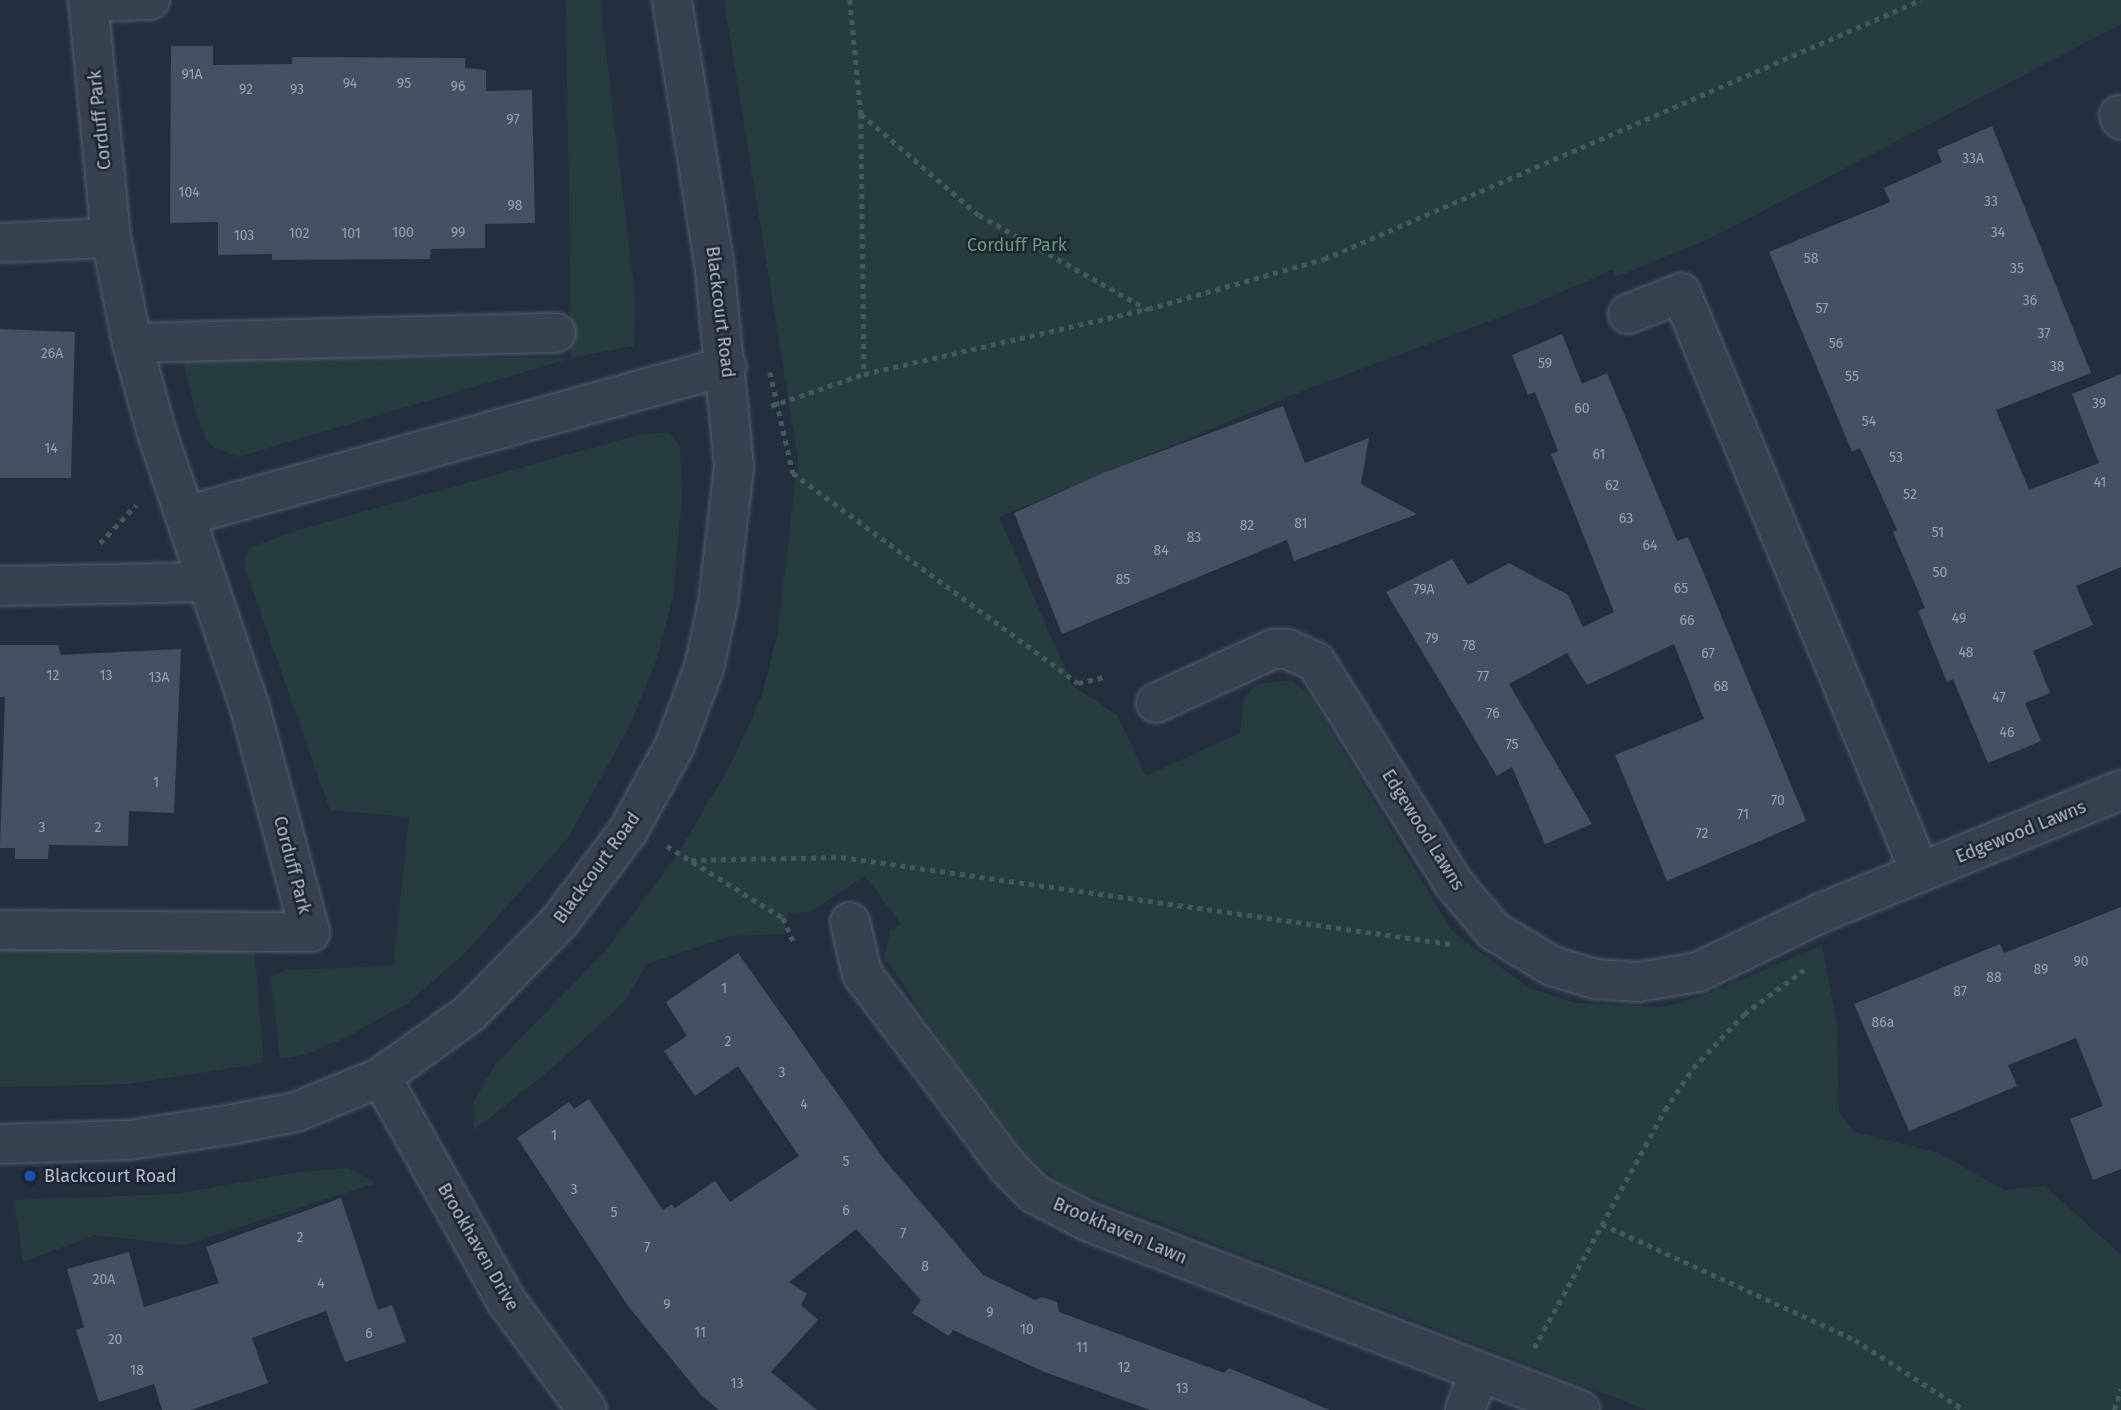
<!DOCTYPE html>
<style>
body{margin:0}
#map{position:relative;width:2121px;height:1410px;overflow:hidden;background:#242f3e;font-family:"Fira Sans",sans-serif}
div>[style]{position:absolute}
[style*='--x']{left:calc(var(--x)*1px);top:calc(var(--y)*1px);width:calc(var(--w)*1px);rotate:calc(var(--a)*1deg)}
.green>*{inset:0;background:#263c3f}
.building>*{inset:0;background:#455162}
.path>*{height:4.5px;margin-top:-2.25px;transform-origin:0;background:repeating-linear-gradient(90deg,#44595c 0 5px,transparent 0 10px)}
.roads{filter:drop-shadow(0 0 2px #565f6c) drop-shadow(0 0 2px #565f6c)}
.minor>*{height:38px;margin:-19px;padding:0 19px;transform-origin:19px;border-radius:19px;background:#38414e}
.dots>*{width:19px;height:19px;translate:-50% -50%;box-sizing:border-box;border:4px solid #1d2633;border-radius:50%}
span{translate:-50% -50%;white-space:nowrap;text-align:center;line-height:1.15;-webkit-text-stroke:5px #1d2633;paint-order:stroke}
.number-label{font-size:14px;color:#98a1af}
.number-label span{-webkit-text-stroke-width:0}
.street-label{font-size:18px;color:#b4bcc9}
.park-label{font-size:18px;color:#6b9a76}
.poi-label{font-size:18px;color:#b4bcc9}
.left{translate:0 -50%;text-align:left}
</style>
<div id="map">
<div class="green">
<i style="clip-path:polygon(566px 0,600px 0,636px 304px,634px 346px,571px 358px,238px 457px,214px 447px,206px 440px,196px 413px,184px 365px,191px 356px,571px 358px)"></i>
<i style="clip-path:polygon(724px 0,2121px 0,2121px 24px,1709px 239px,1616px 277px,1612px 270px,1522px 309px,1310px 388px,999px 517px,1072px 685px,1117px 715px,1146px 776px,1240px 733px,1244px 699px,1257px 684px,1291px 680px,1309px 694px,1453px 932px,1528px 987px,1575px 1003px,1662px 1007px,1702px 996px,1822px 945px,1837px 1024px,1839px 1112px,1855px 1132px,1937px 1152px,2004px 1190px,2045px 1186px,2121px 1255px,2121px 1410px,1647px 1410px,1067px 1187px,1030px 1158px,953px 1059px,884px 957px,890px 932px,901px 924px,865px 876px,810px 912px,788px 913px,784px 934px,731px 936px,647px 964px,624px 1002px,549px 1071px,474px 1130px,473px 1103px,494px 1066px,605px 951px,677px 855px,730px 766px,762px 695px,777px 635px,798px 459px)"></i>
<i style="clip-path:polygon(668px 432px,680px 446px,682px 497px,673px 598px,656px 661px,631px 723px,568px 838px,464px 954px,409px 1002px,345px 1038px,304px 1055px,280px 1059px,270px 977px,286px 970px,393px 966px,409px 817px,330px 810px,248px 577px,244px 564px,249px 548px,301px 529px,638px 435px)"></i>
<i style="clip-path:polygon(254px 945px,264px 1063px,128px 1084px,0 1087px,0 946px)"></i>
<i style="clip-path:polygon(348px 1168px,376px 1183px,185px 1245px,95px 1235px,23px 1262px,14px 1200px,176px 1194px,293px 1173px)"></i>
</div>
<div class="building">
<i style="clip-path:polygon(171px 46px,213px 46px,213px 65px,292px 64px,292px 57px,465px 58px,465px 68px,486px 70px,486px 91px,532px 90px,535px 223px,485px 224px,485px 248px,431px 249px,430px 259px,272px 260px,272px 254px,218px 255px,218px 222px,170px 223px)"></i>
<i style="clip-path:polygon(1992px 126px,2091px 373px,1996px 410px,2029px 490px,2099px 463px,2072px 394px,2121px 374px,2121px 567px,2076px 586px,2093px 625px,2033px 651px,2050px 693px,2025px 703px,2041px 741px,1988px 763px,1953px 679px,1947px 682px,1918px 611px,1925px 608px,1893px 532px,1897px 530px,1860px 448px,1852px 452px,1769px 252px,1890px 202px,1884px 188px,1942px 162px,1937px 150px)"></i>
<i style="clip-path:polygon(0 329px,75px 332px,71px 478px,0 478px)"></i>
<i style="clip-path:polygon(1562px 334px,1582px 384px,1607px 373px,1677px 541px,1688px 537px,1699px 562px,1806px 821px,1667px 881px,1615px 755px,1704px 719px,1674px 644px,1587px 685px,1567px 653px,1509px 684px,1592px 824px,1545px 844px,1512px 767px,1497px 776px,1386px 592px,1452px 559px,1468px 585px,1509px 563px,1568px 595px,1583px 627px,1614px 612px,1551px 454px,1558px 451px,1535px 392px,1528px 395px,1512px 355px)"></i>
<i style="clip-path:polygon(1283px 406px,1305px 463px,1369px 438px,1361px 484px,1417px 514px,1294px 561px,1287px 540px,1062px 634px,1014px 513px,1103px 473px)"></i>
<i style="clip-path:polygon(0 645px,58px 645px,61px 655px,181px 649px,174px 813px,129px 811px,128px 846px,49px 845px,48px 859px,15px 859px,15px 848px,0 848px,5px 697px,0 697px)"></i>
<i style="clip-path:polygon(2121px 907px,2121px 1169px,2093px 1180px,2070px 1119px,2103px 1106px,2076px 1038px,2008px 1065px,2017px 1086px,1909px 1131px,1854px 1004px,2000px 944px,2004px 953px)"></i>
<i style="clip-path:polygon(738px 953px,883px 1158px,983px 1275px,1035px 1300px,1042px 1297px,1057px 1302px,1059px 1312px,1224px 1373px,1229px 1368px,1330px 1410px,1150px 1410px,1042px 1371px,953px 1330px,949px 1336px,912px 1313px,921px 1300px,856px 1229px,789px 1282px,807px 1294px,801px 1305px,818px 1320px,771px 1372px,817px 1410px,719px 1410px,701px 1395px,628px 1306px,517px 1138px,569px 1102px,574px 1109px,589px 1099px,663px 1210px,672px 1204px,675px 1208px,715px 1181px,730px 1202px,799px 1156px,738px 1066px,695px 1096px,664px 1051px,687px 1036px,666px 1002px)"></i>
<i style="clip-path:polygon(341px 1198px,378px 1310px,392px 1305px,406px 1342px,345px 1362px,326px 1311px,252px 1338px,268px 1383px,191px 1410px,162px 1410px,154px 1384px,99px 1402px,76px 1330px,84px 1327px,67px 1269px,129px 1252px,144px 1307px,219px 1283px,206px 1247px)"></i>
</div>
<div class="path">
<i style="--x:850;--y:0;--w:115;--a:84.5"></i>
<i style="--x:861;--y:114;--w:260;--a:89.3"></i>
<i style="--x:861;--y:114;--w:155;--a:40.6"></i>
<i style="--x:979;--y:215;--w:193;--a:29.2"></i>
<i style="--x:770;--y:372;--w:104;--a:77.2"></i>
<i style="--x:793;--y:473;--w:354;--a:36.4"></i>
<i style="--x:1078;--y:683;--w:28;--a:-13"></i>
<i style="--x:771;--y:406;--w:98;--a:-19"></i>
<i style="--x:864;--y:374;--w:291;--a:-12.9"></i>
<i style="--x:1148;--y:309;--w:183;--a:-15.9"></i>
<i style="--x:1324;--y:259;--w:651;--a:-23.45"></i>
<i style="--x:100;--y:543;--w:52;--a:-46.5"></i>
<i style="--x:667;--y:846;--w:137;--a:31.8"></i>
<i style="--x:783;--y:918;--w:27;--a:66"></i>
<i style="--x:691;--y:860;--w:150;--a:-1.1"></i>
<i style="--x:841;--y:857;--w:616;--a:8.12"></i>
<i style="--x:1602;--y:1224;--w:278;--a:24.6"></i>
<i style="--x:1855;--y:1340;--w:130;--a:32.7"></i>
<i style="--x:1534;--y:1348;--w:272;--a:-61.2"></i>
<i style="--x:1665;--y:1110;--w:50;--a:-56.3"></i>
<i style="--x:1693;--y:1068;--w:74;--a:-46.6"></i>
<i style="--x:1744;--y:1014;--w:74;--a:-36.3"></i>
<i style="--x:2114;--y:1410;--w:22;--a:-72"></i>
</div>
<div class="roads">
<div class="minor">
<i style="--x:88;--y:2;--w:62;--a:-1.8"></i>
<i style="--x:2119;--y:115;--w:5;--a:68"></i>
<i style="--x:0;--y:243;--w:111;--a:-2.6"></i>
<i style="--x:1628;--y:314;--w:57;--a:-21.6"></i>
<i style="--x:1681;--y:293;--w:626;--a:67.57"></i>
<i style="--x:132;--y:343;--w:424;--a:-1.4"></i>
<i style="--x:185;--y:516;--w:562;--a:-15.47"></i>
<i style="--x:0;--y:586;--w:207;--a:-1.1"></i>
<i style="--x:1156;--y:703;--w:129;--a:-24.8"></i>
<i style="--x:1273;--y:649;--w:15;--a:0"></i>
<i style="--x:1288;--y:649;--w:31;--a:25"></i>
<i style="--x:1316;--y:662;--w:261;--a:58.1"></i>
<i style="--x:1454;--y:884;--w:62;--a:49.6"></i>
<i style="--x:1494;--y:931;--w:68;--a:31.1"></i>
<i style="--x:1552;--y:966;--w:45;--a:16.8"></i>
<i style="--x:1595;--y:979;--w:42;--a:4.1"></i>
<i style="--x:1637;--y:982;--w:62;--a:-9.3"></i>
<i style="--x:1698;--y:972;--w:136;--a:-25.6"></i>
<i style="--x:1821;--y:913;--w:324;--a:-22.3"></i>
<i style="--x:850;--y:922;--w:53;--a:77"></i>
<i style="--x:862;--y:974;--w:242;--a:52.9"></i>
<i style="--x:1008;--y:1167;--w:38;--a:45"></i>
<i style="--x:1035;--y:1194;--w:61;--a:27.4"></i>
<i style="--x:1089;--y:1222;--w:526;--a:20.95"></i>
<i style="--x:0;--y:930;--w:310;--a:0.4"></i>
<i style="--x:310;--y:932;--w:235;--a:-105"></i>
<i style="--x:249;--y:705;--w:290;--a:-108.7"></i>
<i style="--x:156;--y:430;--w:90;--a:-105.4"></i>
<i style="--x:132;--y:343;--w:107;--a:-101.3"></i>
<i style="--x:111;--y:238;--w:239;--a:-95.5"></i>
<i style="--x:381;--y:1077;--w:258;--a:60.8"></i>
<i style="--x:507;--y:1302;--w:134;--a:53.5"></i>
<i style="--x:0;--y:1144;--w:129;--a:-1.8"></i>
<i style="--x:129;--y:1140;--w:100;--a:-8.6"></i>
<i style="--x:228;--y:1125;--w:69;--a:-10.8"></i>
<i style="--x:296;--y:1112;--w:92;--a:-22.4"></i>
<i style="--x:381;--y:1077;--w:110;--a:-35.7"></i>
<i style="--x:470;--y:1013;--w:129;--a:-45.6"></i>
<i style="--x:560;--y:921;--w:113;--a:-52.9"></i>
<i style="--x:628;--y:831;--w:98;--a:-61.3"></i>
<i style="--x:675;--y:745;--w:82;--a:-69.4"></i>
<i style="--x:704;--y:668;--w:66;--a:-77.8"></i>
<i style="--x:718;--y:603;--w:138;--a:-83.3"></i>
<i style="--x:734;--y:466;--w:204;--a:-95.6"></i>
<i style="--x:714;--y:263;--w:266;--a:-99.1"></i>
<i style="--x:1465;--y:1410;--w:40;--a:-69"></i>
</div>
</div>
<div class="dots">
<i style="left:30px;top:1176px;background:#1a4fb4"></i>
</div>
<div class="number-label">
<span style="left:192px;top:75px">91A</span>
<span style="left:350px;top:84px">94</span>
<span style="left:404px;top:84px">95</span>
<span style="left:458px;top:87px">96</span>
<span style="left:246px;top:90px">92</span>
<span style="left:297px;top:90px">93</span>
<span style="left:513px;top:120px">97</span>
<span style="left:1973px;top:159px">33A</span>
<span style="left:189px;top:193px">104</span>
<span style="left:1991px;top:202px">33</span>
<span style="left:515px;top:206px">98</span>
<span style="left:403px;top:233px">100</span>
<span style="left:458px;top:233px">99</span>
<span style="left:1998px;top:233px">34</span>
<span style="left:299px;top:234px">102</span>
<span style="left:351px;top:234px">101</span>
<span style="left:244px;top:236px">103</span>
<span style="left:1811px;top:259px">58</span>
<span style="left:2017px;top:269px">35</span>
<span style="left:2030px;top:301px">36</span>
<span style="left:1822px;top:309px">57</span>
<span style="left:2044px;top:334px">37</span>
<span style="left:1836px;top:344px">56</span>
<span style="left:52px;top:354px">26A</span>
<span style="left:1545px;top:364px">59</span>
<span style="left:2057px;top:367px">38</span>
<span style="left:1852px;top:377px">55</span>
<span style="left:2099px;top:404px">39</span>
<span style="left:1582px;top:409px">60</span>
<span style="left:1869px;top:422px">54</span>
<span style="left:51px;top:449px">14</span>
<span style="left:1599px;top:455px">61</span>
<span style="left:1896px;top:458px">53</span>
<span style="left:2100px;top:483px">41</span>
<span style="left:1612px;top:486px">62</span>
<span style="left:1910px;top:495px">52</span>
<span style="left:1626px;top:519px">63</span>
<span style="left:1301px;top:524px">81</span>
<span style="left:1247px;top:526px">82</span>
<span style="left:1938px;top:533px">51</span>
<span style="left:1194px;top:538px">83</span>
<span style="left:1650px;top:546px">64</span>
<span style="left:1161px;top:551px">84</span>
<span style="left:1940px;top:573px">50</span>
<span style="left:1123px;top:580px">85</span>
<span style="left:1681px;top:589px">65</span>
<span style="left:1424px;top:590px">79A</span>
<span style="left:1959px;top:619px">49</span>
<span style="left:1687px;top:621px">66</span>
<span style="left:1432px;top:639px">79</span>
<span style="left:1469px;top:646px">78</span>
<span style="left:1966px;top:653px">48</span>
<span style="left:1708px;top:654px">67</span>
<span style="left:53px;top:676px">12</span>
<span style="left:106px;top:676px">13</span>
<span style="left:1483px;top:677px">77</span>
<span style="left:159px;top:678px">13A</span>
<span style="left:1721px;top:687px">68</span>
<span style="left:1999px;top:698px">47</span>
<span style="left:1493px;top:714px">76</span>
<span style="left:2007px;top:733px">46</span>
<span style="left:1512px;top:745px">75</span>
<span style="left:156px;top:783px">1</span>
<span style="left:1778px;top:801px">70</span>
<span style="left:1743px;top:815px">71</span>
<span style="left:42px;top:828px">3</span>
<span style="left:98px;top:828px">2</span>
<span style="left:1702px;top:834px">72</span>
<span style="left:2081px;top:962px">90</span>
<span style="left:2041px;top:970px">89</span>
<span style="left:1994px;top:978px">88</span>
<span style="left:724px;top:989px">1</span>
<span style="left:1960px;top:992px">87</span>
<span style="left:1883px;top:1023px">86a</span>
<span style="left:728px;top:1042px">2</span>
<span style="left:782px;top:1073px">3</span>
<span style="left:804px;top:1105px">4</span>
<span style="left:554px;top:1136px">1</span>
<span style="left:846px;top:1162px">5</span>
<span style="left:574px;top:1190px">3</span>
<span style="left:846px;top:1211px">6</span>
<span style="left:614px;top:1213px">5</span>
<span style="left:903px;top:1234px">7</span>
<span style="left:300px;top:1238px">2</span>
<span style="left:647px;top:1248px">7</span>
<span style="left:925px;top:1267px">8</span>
<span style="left:104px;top:1280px">20A</span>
<span style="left:321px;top:1284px">4</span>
<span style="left:667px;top:1305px">9</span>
<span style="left:990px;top:1313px">9</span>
<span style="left:1027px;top:1330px">10</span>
<span style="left:700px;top:1333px">11</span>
<span style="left:369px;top:1334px">6</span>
<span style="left:115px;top:1340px">20</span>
<span style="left:1082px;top:1348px">11</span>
<span style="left:1124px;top:1368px">12</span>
<span style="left:137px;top:1371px">18</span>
<span style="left:737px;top:1384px">13</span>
<span style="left:1182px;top:1389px">13</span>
</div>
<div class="street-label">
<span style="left:100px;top:120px;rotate:-96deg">Corduff Park</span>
<span style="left:720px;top:312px;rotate:83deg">Blackcourt Road</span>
<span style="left:1423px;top:830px;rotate:58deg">Edgewood Lawns</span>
<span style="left:2021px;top:832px;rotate:-22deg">Edgewood Lawns</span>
<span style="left:292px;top:865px;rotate:75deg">Corduff Park</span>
<span style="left:597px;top:868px;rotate:-54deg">Blackcourt Road</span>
<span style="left:1120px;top:1231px;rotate:23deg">Brookhaven Lawn</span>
<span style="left:478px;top:1247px;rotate:60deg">Brookhaven Drive</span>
</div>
<div class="park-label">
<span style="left:1017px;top:245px">Corduff Park</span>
</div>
<div class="poi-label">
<span class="left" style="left:44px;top:1176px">Blackcourt Road</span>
</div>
</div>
